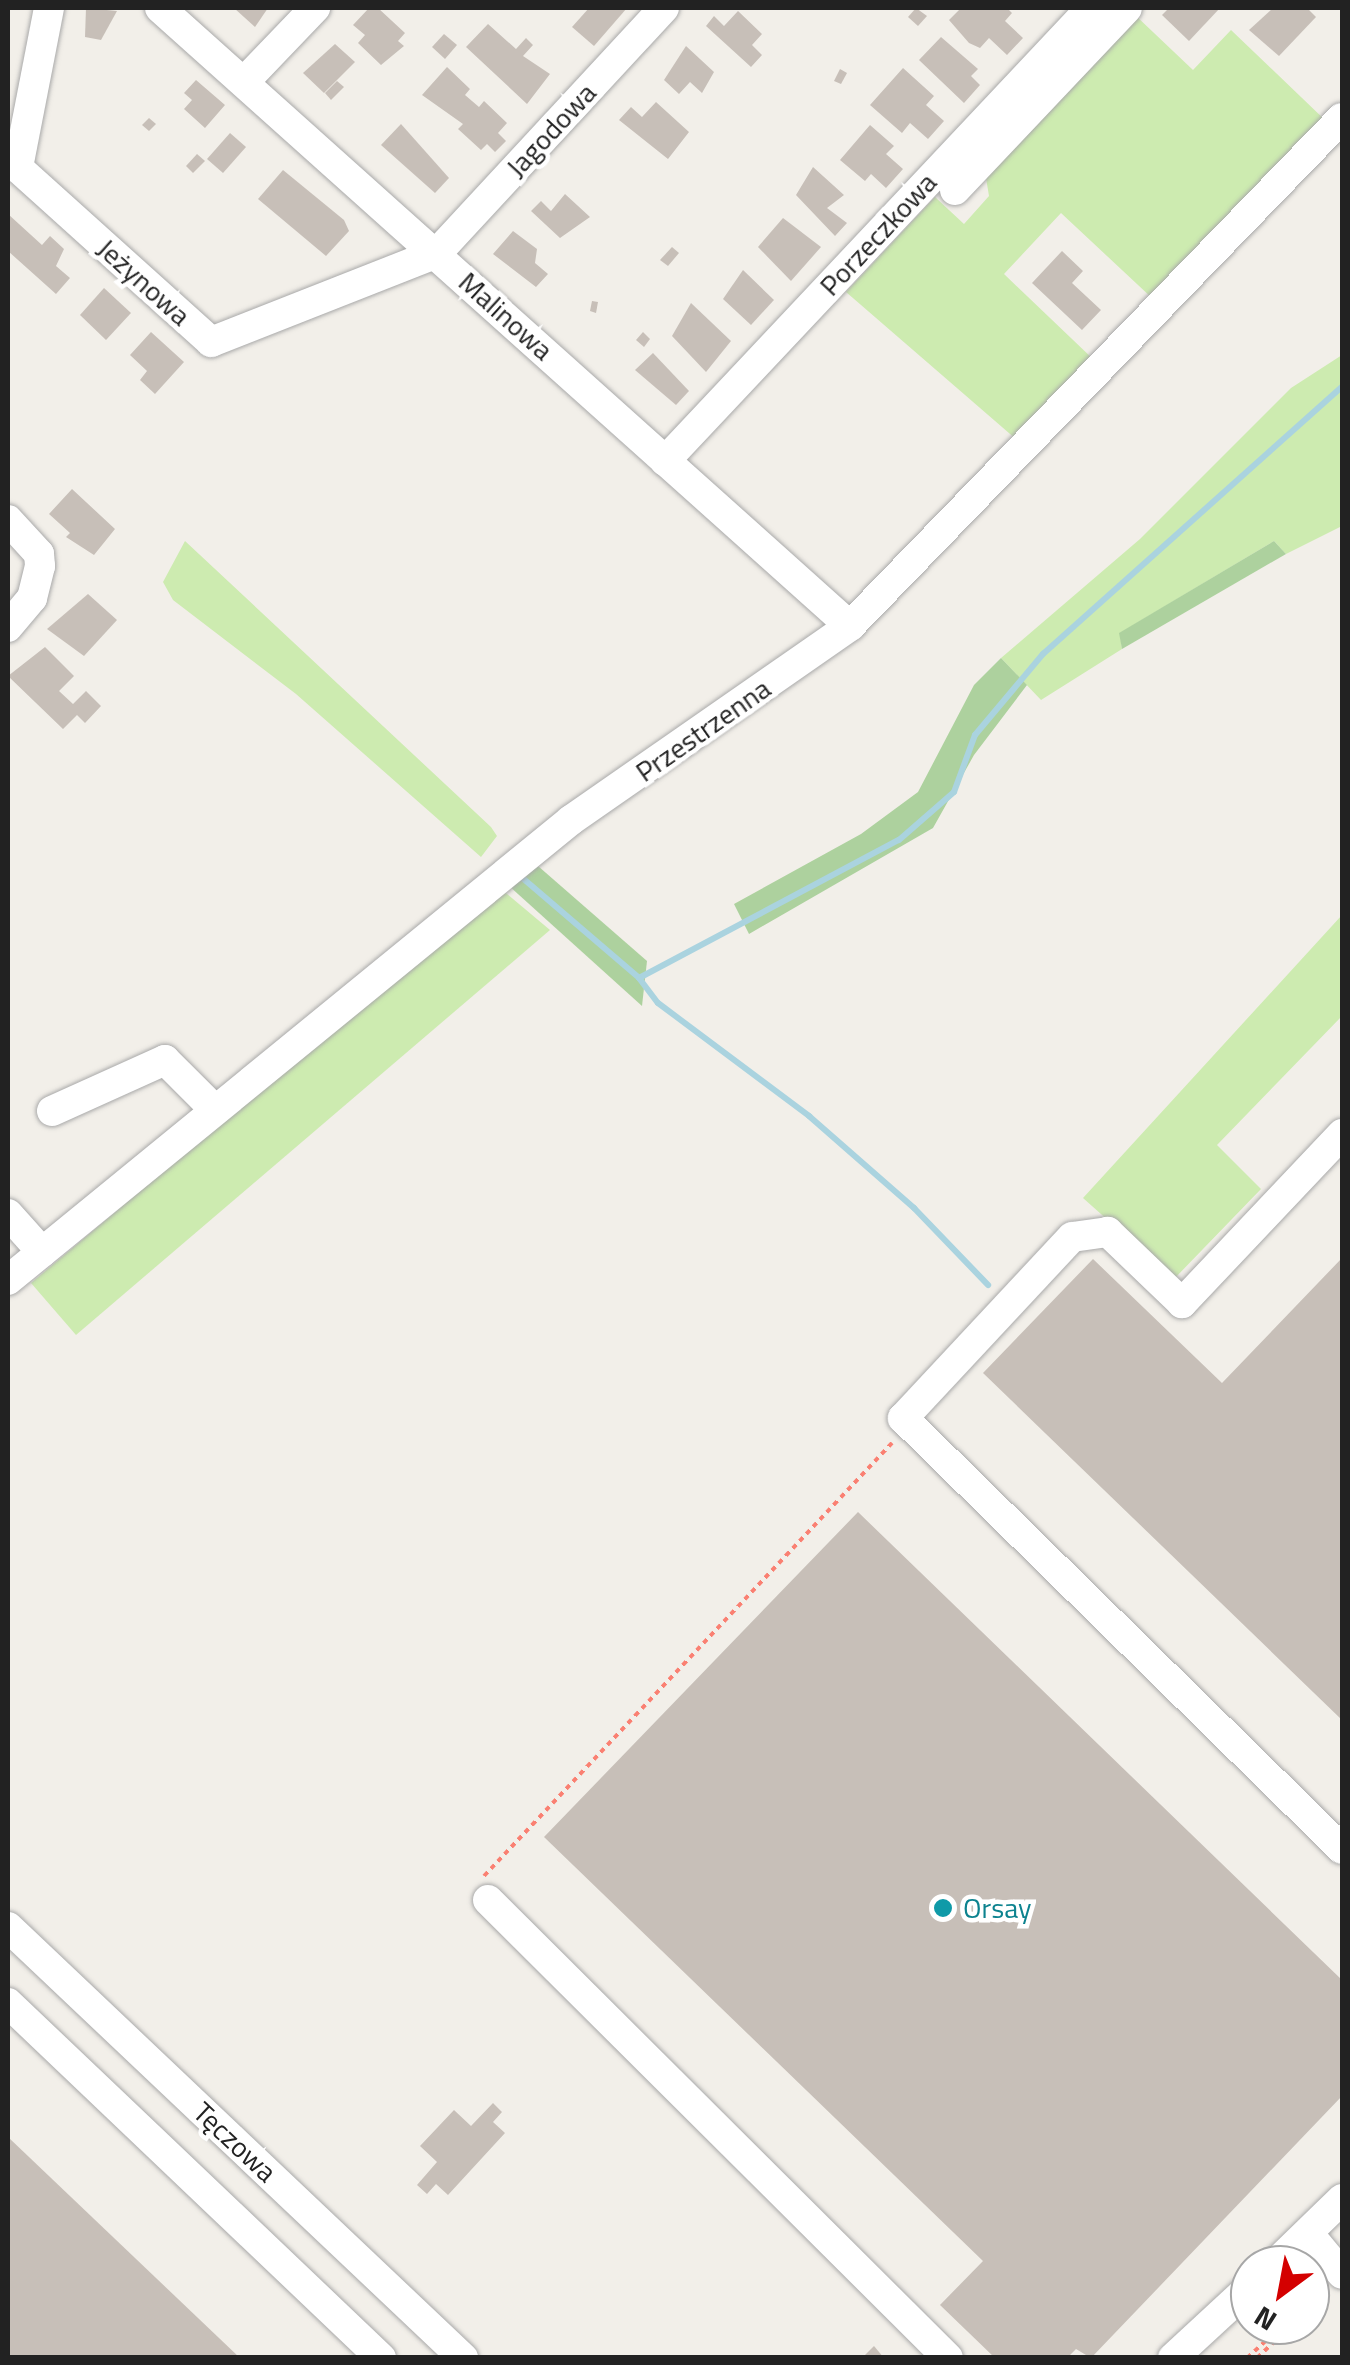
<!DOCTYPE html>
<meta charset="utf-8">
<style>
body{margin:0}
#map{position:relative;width:1350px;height:2365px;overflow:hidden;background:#f2efe9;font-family:"Titillium Web",sans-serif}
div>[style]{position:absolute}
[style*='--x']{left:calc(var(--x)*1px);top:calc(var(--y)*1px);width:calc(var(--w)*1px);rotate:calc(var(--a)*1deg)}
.grass>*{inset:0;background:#cdebb0}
.forest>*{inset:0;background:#add19e}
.stream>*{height:6px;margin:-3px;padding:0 3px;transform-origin:3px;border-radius:3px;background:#aad3df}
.building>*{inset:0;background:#c7bfb8}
.path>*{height:4px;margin-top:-2px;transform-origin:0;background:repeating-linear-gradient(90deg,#fa8072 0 5px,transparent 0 10px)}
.roads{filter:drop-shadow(0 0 2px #a9a9a9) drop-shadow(0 0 2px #a9a9a9)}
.minor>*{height:30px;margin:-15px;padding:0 15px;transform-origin:15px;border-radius:15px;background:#fff}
.dots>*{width:28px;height:28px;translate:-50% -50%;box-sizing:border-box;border:5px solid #fff;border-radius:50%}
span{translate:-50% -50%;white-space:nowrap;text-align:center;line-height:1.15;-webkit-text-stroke:9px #fff;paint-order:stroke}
.street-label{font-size:28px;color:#222}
.culture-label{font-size:28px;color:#0d838f}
.left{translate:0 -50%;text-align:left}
.frame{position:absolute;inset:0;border:10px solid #222;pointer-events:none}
.north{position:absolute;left:1230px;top:2245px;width:100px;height:100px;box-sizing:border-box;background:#fff;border:2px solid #a7a7a7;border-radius:50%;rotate:212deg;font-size:28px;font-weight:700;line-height:40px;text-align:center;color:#222}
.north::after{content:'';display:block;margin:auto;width:35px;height:45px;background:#d40000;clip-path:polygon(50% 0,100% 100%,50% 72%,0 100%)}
</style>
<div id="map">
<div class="grass">
<i style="clip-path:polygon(1134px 14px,1193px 70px,1231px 30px,1326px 121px,1153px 299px,1061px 213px,1004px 274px,1094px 360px,1017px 440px,846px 292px,935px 197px,964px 224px,989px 196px,985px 172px)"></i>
<i style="clip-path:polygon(1342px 355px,1342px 526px,1286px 554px,1274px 541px,1120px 633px,1122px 649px,1041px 700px,1001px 658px,1140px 539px,1291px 388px)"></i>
<i style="clip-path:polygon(185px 541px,491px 827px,497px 836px,481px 857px,296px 694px,173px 600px,163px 582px)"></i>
<i style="clip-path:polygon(500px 888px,550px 930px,76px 1335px,31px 1283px)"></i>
<i style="clip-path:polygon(1342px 915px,1342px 1016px,1217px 1145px,1261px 1189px,1174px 1279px,1083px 1198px)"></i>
</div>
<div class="forest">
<i style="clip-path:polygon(1274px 541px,1286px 554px,1122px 649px,1119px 633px)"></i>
<i style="clip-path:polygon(1001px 658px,1027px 685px,974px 755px,933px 828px,749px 934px,734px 904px,861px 834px,918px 792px,974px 685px)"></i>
<i style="clip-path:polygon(538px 866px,647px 961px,642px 1006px,508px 885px)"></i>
</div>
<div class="stream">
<i style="--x:519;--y:875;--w:158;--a:40.6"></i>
<i style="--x:639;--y:978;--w:294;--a:-28"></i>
<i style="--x:899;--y:840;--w:73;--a:-41.1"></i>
<i style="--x:954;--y:792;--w:61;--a:-69.8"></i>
<i style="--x:975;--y:735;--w:106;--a:-50"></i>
<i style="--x:1043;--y:654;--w:401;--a:-41.8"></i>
<i style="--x:639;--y:978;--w:31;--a:53"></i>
<i style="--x:658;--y:1003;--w:189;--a:36.8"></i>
<i style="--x:809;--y:1116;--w:140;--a:41.2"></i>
<i style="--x:914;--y:1208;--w:107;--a:46.1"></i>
</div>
<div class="building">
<i style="clip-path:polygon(86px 8px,117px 11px,101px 40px,85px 37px)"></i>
<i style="clip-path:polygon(234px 8px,268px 8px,255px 27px)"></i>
<i style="clip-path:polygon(369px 8px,378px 8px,405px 33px,398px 41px,404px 46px,381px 65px,358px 43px,365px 35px,353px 25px)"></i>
<i style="clip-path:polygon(589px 8px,627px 8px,594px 46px,572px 27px)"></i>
<i style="clip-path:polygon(916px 8px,927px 16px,918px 26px,908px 17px)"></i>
<i style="clip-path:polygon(961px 8px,1007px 8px,1012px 13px,1005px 21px,1023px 38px,1007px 55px,989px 38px,980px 48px,969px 43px,949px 20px)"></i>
<i style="clip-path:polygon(1169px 8px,1220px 8px,1189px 41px,1162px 15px)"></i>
<i style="clip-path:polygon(1273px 8px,1307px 8px,1316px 17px,1279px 56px,1249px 30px)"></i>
<i style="clip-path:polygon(738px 11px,762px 34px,752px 45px,762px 55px,751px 67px,706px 26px,714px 16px,724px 26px)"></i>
<i style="clip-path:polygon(488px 24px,516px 49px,526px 38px,533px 45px,523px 56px,550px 74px,527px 104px,466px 47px)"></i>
<i style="clip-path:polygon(444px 34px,457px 45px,445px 59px,432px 47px)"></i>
<i style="clip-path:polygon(941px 37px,978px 69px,971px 76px,980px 85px,964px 103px,919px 60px)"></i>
<i style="clip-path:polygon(335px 44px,355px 62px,324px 93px,303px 73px)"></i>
<i style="clip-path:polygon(686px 46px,714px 72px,702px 93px,690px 82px,679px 94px,664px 80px)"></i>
<i style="clip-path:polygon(447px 67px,470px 89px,465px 95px,479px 107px,484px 101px,507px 123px,498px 133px,506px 141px,495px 152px,487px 144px,481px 150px,458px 129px,463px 124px,422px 95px)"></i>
<i style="clip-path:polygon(903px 68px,934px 96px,926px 105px,944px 121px,928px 139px,910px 123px,902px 133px,870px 105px)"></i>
<i style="clip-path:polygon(840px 69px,847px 73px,841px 84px,834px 81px)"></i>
<i style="clip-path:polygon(196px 80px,225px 105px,205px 128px,184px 109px,192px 100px,184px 93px)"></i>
<i style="clip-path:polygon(337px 81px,344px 87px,331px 100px,325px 93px)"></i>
<i style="clip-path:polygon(656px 102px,689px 132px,668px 159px,619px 120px,631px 107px,642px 117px)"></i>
<i style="clip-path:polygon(149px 118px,156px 124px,149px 131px,142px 125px)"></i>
<i style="clip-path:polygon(401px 124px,449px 178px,435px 193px,381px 145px)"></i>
<i style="clip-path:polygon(870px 125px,894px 146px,886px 154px,903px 169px,886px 188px,871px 174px,865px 181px,840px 160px)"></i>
<i style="clip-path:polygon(230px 133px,246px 147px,223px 173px,207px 159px)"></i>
<i style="clip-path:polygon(197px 154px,205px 161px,193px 173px,186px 166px)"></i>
<i style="clip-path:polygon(813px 167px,844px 195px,827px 208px,847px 223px,835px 236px,796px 195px)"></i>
<i style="clip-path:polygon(283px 170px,344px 220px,349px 231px,326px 256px,258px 199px)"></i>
<i style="clip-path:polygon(565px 194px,590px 217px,560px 238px,531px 211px,541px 201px,551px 211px)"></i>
<i style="clip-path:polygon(8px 214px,42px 245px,50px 236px,64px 249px,56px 266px,70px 278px,56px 294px,8px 251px)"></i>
<i style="clip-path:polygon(783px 218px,821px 247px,791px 281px,758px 247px)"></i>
<i style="clip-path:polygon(513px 231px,537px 249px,535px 263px,548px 274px,536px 287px,493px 254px)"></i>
<i style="clip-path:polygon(672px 247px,679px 253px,668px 266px,660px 260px)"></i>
<i style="clip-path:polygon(1062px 251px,1083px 271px,1072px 283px,1101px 310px,1082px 330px,1032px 283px)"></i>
<i style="clip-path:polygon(743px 270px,774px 300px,751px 325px,723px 299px)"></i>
<i style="clip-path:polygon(104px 288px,131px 313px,106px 340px,80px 315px)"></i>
<i style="clip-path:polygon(592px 301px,598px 302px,596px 313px,590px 311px)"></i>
<i style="clip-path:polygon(691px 303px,731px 341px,706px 372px,672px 336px)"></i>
<i style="clip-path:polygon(151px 332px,184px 362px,155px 394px,140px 380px,147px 371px,130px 355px)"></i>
<i style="clip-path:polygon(643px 332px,650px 339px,644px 347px,636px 340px)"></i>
<i style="clip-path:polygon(653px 353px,689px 391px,676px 405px,635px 370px)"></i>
<i style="clip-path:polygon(72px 489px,115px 529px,94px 555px,66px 537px,70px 533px,49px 514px)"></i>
<i style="clip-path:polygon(88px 594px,117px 620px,84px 656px,47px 629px)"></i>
<i style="clip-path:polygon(45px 647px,74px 676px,59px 691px,73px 704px,86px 691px,101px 706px,85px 723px,77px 715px,63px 729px,8px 676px)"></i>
<i style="clip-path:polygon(1342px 1258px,1342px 1720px,983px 1373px,1093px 1259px,1222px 1383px)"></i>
<i style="clip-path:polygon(858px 1512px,1342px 1980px,1342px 2096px,1091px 2358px,1076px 2349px,1067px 2358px,995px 2358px,940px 2305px,983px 2261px,544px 1837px)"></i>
<i style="clip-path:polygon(493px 2103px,502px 2112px,493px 2122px,505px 2133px,448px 2195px,436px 2184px,427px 2194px,417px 2185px,437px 2162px,420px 2146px,454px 2110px,471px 2126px)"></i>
<i style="clip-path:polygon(8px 2137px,240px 2358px,8px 2358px)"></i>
<i style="clip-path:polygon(874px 2346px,884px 2358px,862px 2358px)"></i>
</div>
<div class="path">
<i style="--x:484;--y:1876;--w:595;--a:-46.7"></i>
<i style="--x:1310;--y:2300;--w:16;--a:-45"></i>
<i style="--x:1310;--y:2308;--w:24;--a:-42"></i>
<i style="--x:1247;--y:2358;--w:49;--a:-42.5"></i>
<i style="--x:1257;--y:2358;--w:48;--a:-43.3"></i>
</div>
<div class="roads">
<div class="minor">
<i style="--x:49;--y:8;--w:163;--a:101"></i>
<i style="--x:18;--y:168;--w:260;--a:42"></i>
<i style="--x:211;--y:342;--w:243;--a:-21.5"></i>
<i style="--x:437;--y:253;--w:334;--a:-47.2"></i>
<i style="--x:160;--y:8;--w:926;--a:41.85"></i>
<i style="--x:244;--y:82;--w:103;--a:-46.2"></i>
<i style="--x:955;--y:190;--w:250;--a:-46.6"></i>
<i style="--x:665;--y:461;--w:622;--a:-46.76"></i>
<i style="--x:8;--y:520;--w:46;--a:47.6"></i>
<i style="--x:39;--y:554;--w:12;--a:85"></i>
<i style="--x:40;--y:566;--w:33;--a:104"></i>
<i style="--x:32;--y:598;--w:38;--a:130"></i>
<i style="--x:52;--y:1111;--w:124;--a:-24.3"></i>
<i style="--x:165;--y:1060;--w:71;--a:45"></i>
<i style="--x:1342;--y:1134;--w:233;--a:133.4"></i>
<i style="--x:1182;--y:1303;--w:103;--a:-136.2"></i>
<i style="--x:1108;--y:1232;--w:36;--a:172"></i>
<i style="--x:1072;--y:1237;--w:248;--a:133"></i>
<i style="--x:903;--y:1418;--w:615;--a:44.47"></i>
<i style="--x:8;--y:1214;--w:51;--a:48.2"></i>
<i style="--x:8;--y:1280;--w:727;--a:-39.25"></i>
<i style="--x:571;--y:820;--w:340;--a:-34.8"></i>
<i style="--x:850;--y:626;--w:707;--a:-45.92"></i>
<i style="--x:488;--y:1900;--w:649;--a:44.88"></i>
<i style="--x:8;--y:1927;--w:627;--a:43.45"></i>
<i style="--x:8;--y:2003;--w:515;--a:43.58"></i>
<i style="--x:1308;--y:2233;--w:53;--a:50.3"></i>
<i style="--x:1274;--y:2265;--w:95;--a:-44.1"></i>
<i style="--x:1173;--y:2358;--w:105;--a:-42.7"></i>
</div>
</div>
<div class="dots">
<i style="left:943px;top:1908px;background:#0f9aa8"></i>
</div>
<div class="street-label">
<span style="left:551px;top:130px;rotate:-47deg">Jagodowa</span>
<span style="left:878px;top:234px;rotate:-47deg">Porzeczkowa</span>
<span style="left:144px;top:282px;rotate:42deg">Jeżynowa</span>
<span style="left:506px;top:316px;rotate:42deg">Malinowa</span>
<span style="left:703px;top:730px;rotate:-35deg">Przestrzenna</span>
<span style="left:235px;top:2142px;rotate:43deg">Tęczowa</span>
</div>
<div class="culture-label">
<span class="left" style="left:963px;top:1908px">Orsay</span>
</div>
<div class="frame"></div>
<div class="north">N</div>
</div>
